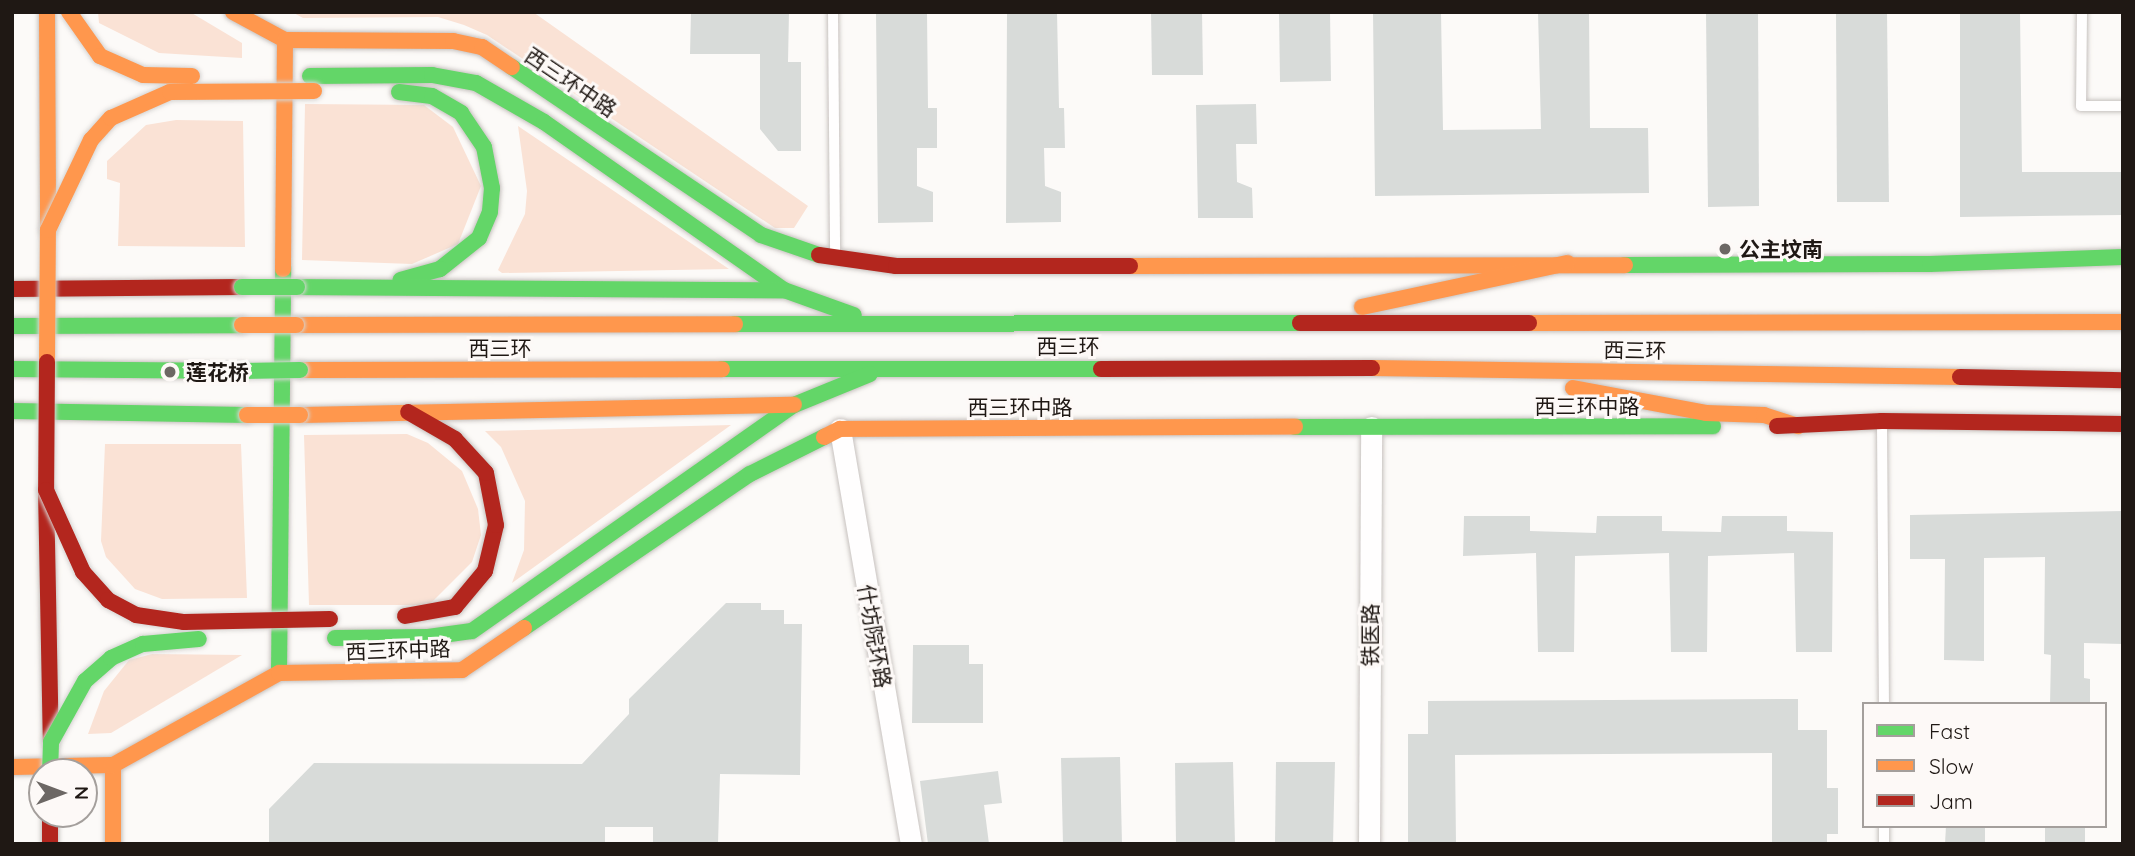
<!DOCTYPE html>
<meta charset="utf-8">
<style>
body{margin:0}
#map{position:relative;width:2135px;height:856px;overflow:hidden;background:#fcfaf8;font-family:Quicksand,"Noto Sans SC",sans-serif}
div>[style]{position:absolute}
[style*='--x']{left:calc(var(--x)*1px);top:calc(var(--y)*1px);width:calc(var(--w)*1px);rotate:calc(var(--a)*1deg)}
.green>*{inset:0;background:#fae2d5}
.building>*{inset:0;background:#d8dbd9}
.roads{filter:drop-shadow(0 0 2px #c7c2bf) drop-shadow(0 0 2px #c7c2bf)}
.lane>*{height:10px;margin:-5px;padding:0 5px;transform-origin:5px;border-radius:5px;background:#fffefe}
.street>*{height:21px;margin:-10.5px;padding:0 10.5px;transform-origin:10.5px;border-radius:10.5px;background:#fffefe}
.fast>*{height:16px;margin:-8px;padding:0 8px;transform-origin:8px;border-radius:8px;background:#63d668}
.slow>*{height:16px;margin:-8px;padding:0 8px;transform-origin:8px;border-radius:8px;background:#ff974d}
.jam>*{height:16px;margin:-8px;padding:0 8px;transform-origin:8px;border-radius:8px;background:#b3261e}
.bridges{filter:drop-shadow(0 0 2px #d6d4d2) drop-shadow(0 0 2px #d6d4d2)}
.fast-bridge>*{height:16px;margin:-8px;padding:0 8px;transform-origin:8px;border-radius:8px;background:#63d668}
.slow-bridge>*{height:16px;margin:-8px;padding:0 8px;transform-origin:8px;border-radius:8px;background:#ff974d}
.jam-bridge>*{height:16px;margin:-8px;padding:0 8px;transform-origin:8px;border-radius:8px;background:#b3261e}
.dots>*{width:19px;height:19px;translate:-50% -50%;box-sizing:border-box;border:4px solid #fdf9f7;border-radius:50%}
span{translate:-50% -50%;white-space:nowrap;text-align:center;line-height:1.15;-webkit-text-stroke:6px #fdf9f7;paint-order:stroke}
.street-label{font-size:21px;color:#1f1814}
.poi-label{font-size:21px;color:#1f1814;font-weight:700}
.left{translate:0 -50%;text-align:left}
.frame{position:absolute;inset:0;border:14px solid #1f1814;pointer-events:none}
.legend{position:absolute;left:1862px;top:702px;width:245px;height:126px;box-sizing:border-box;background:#fdf9f7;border:2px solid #a49f9c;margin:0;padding:9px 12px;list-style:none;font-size:21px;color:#1f1814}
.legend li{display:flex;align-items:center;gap:14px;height:35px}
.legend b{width:35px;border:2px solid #a49f9c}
.north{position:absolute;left:28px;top:758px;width:70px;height:70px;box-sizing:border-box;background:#fdf9f7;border:2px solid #a49f9c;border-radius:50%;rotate:90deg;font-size:19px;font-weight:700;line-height:28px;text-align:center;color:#1f1814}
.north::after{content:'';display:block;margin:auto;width:24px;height:32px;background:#6c6764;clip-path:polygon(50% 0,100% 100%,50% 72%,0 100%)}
</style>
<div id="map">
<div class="green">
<i style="clip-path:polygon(98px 12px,190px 12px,242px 43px,242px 58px,159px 53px,99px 23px)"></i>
<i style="clip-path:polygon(292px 12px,533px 12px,808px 206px,794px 228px,775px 228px,487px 35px,464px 25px,438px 17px,303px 18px)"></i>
<i style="clip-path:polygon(305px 104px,424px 105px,453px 127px,481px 186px,458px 244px,412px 264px,302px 260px)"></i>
<i style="clip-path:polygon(176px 120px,243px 121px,245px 247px,118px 246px,120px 183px,107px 179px,107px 161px,146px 125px)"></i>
<i style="clip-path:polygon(518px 126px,729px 269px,502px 273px,498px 270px,525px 214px,527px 191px)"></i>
<i style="clip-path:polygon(731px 425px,512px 583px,524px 550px,525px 501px,501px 447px,485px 431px)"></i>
<i style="clip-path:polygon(407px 434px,428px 443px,462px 471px,478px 509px,481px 535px,472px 562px,429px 605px,309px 605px,304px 435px)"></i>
<i style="clip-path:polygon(105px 444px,241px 444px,247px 598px,162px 599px,135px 589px,106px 557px,101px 541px)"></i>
<i style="clip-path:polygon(152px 654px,242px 655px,111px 733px,88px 734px,104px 691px,129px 660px)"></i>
</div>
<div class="building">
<i style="clip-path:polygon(691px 12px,789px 12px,788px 62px,801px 62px,801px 151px,778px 151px,760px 129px,760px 54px,690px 54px)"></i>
<i style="clip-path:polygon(876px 12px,927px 12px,928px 108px,937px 108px,937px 148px,917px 148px,917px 186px,933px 192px,933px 222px,878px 223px)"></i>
<i style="clip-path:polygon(1007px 12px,1057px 12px,1059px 108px,1064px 108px,1065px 148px,1044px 148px,1045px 186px,1061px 192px,1061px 222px,1006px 223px)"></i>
<i style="clip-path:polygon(1151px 12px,1202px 12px,1203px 75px,1152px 75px)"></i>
<i style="clip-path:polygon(1279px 12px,1330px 12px,1331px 81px,1280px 82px)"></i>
<i style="clip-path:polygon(1373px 12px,1441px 12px,1443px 130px,1541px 129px,1538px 12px,1589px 12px,1590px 128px,1648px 128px,1649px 193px,1375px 196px)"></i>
<i style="clip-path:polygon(1706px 12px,1758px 12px,1759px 206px,1708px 207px)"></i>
<i style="clip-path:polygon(1836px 12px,1887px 12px,1889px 202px,1837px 202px)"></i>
<i style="clip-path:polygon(1960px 12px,2020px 12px,2022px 172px,2123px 172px,2123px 215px,1960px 217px)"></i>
<i style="clip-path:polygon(1256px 104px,1257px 144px,1236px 144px,1237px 182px,1252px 188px,1253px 218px,1198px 218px,1196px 105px)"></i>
<i style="clip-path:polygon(2123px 511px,2123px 644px,2084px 643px,2084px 678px,2090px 679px,2090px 704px,2050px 704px,2051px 655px,2044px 654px,2045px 557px,1984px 558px,1984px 661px,1944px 660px,1945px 559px,1910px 559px,1910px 515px)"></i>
<i style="clip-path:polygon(1464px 516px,1530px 516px,1530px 531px,1596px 533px,1597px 516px,1662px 516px,1662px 531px,1721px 532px,1722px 516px,1787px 516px,1787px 531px,1833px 532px,1832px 652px,1796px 652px,1794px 553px,1708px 556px,1707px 652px,1671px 652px,1669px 553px,1575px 556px,1574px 652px,1538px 652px,1536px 553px,1463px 556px)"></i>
<i style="clip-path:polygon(726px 603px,761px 603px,761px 610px,784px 610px,784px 624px,802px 624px,800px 775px,720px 774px,718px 844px,653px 844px,653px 827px,605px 827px,605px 844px,269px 844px,269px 809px,314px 763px,582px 764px,629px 714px,629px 699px)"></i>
<i style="clip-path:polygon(913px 645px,969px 645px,969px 664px,983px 664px,983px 723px,912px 723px)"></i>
<i style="clip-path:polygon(1798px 699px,1798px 730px,1827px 730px,1827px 788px,1838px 788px,1838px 834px,1827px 834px,1827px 844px,1772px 844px,1772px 753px,1455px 755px,1456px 844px,1408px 844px,1408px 734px,1428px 734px,1428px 701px)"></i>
<i style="clip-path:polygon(1120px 757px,1122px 844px,1063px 844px,1061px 758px)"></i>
<i style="clip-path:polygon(1233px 762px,1235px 844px,1176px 844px,1175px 763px)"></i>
<i style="clip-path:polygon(1276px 762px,1335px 762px,1333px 844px,1275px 844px)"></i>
<i style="clip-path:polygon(998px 771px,1002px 803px,984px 805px,989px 844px,928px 844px,920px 781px)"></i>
<i style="clip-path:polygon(1946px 826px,1985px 826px,1985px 844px,1945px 844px)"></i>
<i style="clip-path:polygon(2045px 826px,2085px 826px,2085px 844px,2045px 844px)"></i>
</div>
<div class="roads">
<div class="lane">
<i style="--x:833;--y:12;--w:246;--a:89.5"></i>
<i style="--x:2082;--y:12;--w:94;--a:90.6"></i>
<i style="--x:2081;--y:106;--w:42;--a:0"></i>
<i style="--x:1882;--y:424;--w:280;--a:89.6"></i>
<i style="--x:1884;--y:826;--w:18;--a:90"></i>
</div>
<div class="street">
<i style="--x:840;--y:429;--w:421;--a:80.3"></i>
<i style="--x:1369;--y:844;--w:417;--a:-89.7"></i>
</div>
<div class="fast">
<i style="--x:512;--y:67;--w:300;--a:34"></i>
<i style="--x:761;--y:235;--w:61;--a:19"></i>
<i style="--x:310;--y:76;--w:122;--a:-0.5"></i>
<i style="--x:432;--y:75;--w:45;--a:10.3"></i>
<i style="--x:476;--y:83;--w:78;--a:29.8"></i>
<i style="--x:544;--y:122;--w:293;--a:35"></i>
<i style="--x:784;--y:290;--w:74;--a:19.7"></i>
<i style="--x:399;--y:92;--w:33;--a:7"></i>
<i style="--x:432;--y:96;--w:34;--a:30"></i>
<i style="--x:461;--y:113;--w:41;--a:55.9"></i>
<i style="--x:484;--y:147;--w:42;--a:79"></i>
<i style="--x:492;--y:188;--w:24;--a:95"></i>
<i style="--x:490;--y:212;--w:28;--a:113"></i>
<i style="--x:479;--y:238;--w:50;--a:141.5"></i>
<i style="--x:440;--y:269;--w:41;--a:164.6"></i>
<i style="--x:1625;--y:265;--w:305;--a:-0.2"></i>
<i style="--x:1930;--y:264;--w:193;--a:-2.1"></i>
<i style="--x:297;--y:287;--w:487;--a:0.4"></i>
<i style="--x:735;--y:324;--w:565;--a:-0.1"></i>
<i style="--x:12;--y:326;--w:230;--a:-0.2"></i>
<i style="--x:12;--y:369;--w:229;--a:0.5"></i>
<i style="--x:722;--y:369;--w:379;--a:0"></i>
<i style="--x:12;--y:411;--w:235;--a:1"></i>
<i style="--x:1295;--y:427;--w:418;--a:-0.1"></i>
<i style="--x:524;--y:628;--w:273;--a:-34.3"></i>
<i style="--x:750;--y:474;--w:83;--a:-26.6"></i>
<i style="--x:335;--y:638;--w:93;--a:-0.6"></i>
<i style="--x:428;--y:637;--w:44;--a:-7.8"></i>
<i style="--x:472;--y:631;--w:393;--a:-35.1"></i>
<i style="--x:794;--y:405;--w:82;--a:-22.2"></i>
<i style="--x:279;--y:673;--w:404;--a:-89.4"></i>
</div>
<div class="slow">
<i style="--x:47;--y:12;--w:218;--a:89.7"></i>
<i style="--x:233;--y:12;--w:59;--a:28.3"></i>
<i style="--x:285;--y:40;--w:168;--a:0.3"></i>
<i style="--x:453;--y:41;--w:30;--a:12"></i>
<i style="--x:482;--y:47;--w:36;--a:34"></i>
<i style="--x:1130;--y:266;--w:495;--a:-0.1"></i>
<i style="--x:283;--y:269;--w:229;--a:-89.5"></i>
<i style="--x:1362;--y:307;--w:210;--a:-12.1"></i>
<i style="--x:1529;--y:323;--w:594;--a:-0.1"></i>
<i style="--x:296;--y:325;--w:439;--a:-0.1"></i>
<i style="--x:1372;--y:368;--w:588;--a:0.88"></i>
<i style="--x:300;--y:370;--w:422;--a:-0.1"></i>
<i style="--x:1573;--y:388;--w:135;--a:10.6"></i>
<i style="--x:1706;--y:413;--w:58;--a:2"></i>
<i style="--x:1764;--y:415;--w:36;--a:18"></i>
<i style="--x:300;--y:415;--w:494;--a:-1.2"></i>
<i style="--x:824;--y:437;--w:18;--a:-27"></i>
<i style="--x:840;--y:429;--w:455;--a:-0.3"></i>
<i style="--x:113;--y:765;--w:79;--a:90"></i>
<i style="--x:12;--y:767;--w:101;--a:-1.1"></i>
<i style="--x:113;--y:765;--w:190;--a:-29"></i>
<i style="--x:279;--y:673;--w:183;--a:-0.9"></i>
<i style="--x:462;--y:670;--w:75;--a:-34.1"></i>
</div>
<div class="jam">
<i style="--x:819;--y:255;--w:78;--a:8.1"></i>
<i style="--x:896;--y:266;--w:234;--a:0"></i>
<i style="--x:12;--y:289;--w:230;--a:-0.5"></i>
<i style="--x:1300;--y:323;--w:229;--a:0"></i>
<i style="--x:1101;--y:369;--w:271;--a:-0.2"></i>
<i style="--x:1960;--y:377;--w:163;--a:1.1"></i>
<i style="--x:1777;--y:426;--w:105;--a:-2.7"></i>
<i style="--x:1882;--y:421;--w:241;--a:0.7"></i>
<i style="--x:46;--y:490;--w:252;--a:88.9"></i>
<i style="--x:405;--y:616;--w:51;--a:-10.2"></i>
<i style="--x:455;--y:607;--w:47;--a:-50.2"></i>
<i style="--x:485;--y:571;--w:47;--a:-76.6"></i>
<i style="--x:496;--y:525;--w:53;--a:-100.9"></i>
<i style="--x:486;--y:473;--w:46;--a:-132.4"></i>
<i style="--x:455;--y:439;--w:54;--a:-150.1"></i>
<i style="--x:50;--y:814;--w:30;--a:90"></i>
</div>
</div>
<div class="bridges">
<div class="fast-bridge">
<i style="--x:242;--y:287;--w:55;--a:0"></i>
<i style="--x:241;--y:371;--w:59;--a:-1"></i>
<i style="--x:50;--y:772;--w:30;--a:-88"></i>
<i style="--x:51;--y:742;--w:70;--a:-60.9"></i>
<i style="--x:85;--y:681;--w:35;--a:-41"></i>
<i style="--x:111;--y:658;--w:35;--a:-24"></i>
<i style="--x:143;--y:644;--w:56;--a:-5.1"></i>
</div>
<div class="slow-bridge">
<i style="--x:69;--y:12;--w:54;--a:54.8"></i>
<i style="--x:100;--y:56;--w:47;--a:23.8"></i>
<i style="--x:143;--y:75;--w:49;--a:1.2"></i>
<i style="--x:242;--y:325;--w:54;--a:0"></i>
<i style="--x:47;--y:362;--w:132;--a:-89.6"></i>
<i style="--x:48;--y:230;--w:100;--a:-64.5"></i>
<i style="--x:91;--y:140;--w:30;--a:-48"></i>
<i style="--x:111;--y:118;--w:64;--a:-23.8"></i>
<i style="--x:170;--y:92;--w:144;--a:-0.4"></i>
<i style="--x:247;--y:415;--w:53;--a:0"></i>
</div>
<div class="jam-bridge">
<i style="--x:47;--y:362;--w:128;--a:90.4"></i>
<i style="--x:46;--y:490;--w:90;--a:65.7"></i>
<i style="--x:83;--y:572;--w:38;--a:48"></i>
<i style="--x:108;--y:600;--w:32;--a:28"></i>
<i style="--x:136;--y:615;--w:49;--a:8.3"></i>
<i style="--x:184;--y:622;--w:146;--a:-1.2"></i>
</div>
</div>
<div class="dots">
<i style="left:1725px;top:249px;background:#6c6764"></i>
<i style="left:170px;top:372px;background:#6c6764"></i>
</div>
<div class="street-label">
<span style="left:571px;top:82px;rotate:34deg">西三环中路</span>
<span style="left:1068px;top:346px">西三环</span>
<span style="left:500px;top:348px">西三环</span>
<span style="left:1635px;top:350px;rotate:1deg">西三环</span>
<span style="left:1587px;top:406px">西三环中路</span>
<span style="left:1020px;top:407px">西三环中路</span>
<span style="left:1370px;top:635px;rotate:-90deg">铁医路</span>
<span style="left:875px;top:636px;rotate:80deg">什坊院环路</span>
<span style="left:398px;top:650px;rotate:-2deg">西三环中路</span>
</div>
<div class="poi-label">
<span class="left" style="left:1739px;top:249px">公主坟南</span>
<span class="left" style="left:186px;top:372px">莲花桥</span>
</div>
<div class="frame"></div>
<ul class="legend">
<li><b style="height:9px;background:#63d668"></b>Fast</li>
<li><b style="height:9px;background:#ff974d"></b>Slow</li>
<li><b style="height:9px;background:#b3261e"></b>Jam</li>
</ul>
<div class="north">N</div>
</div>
